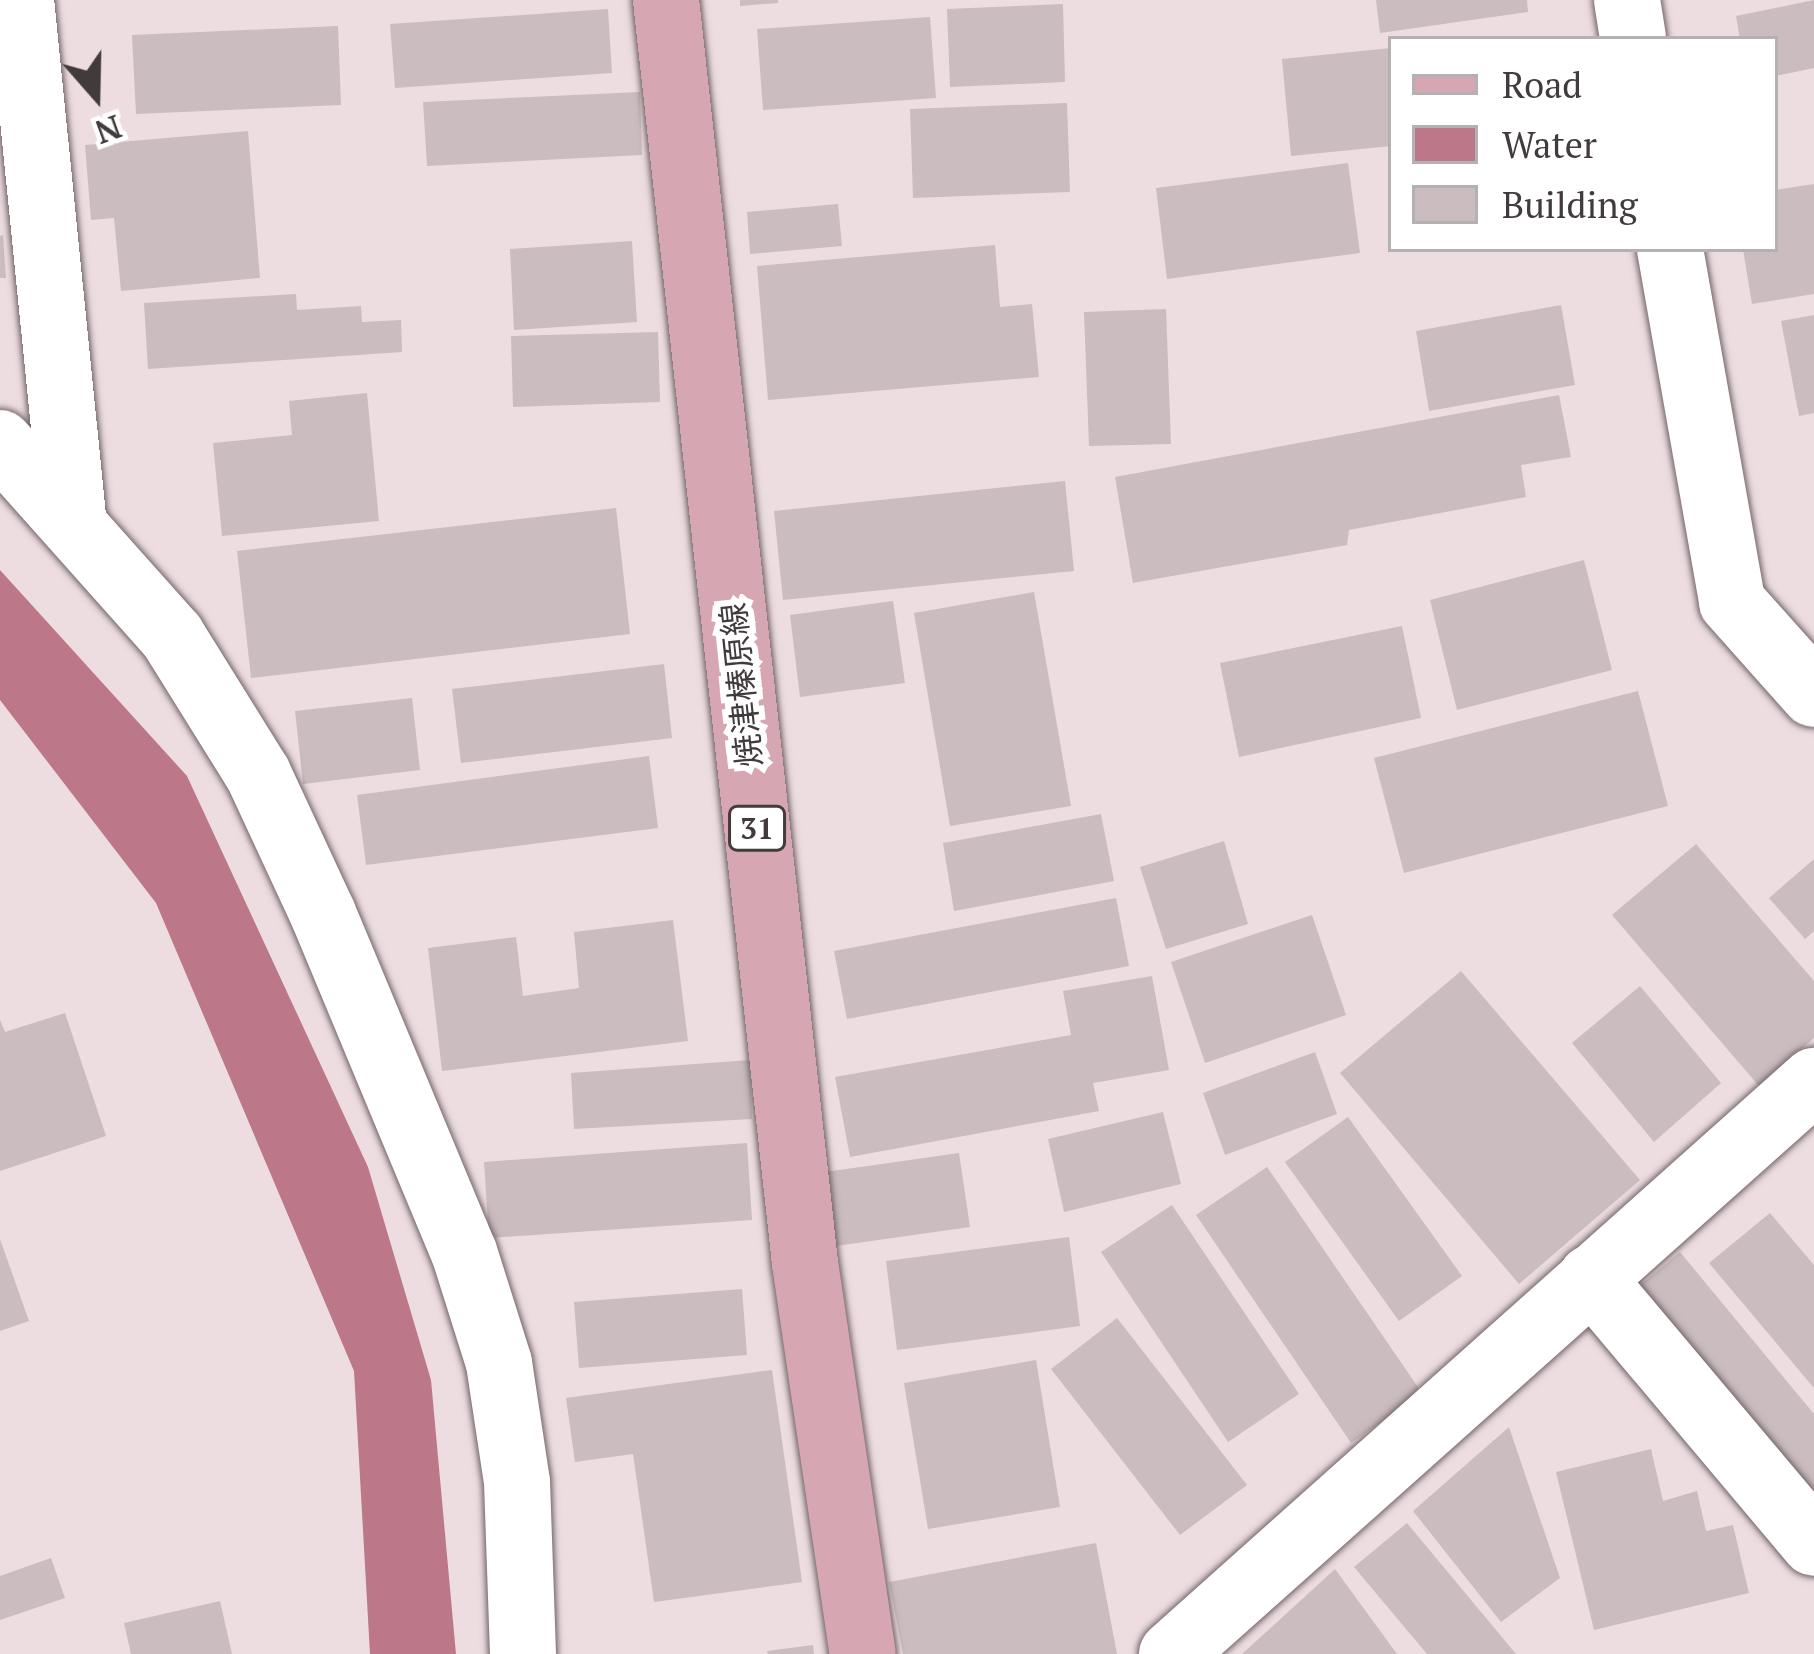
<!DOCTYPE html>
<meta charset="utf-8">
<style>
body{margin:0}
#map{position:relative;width:1814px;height:1654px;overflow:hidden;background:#eddde1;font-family:"PT Serif","Noto Sans JP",serif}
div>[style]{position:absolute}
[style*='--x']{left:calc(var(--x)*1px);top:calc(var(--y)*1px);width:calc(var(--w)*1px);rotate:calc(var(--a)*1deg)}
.water>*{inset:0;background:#bc7789}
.building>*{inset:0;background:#cabcbf}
.roads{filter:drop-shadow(0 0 3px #726568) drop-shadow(0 0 3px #726568)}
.minor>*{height:66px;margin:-33px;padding:0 33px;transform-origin:33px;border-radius:33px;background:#fff}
.major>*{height:66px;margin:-33px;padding:0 33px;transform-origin:33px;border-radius:33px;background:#d7a6b3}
span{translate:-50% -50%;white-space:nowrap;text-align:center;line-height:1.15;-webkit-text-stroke:12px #fff;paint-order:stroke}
.shield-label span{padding:3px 9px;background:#fff;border:3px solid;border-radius:9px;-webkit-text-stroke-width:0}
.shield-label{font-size:30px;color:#413b3c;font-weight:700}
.street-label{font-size:33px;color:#413b3c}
.legend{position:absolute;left:1388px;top:36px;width:390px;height:216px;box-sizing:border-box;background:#fff;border:3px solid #b3b1b1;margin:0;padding:15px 21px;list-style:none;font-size:36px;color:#413b3c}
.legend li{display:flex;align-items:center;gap:24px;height:60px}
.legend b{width:60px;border:3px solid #b3b1b1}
.north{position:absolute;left:36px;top:36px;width:120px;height:120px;-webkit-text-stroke:9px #fff;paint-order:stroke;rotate:160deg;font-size:33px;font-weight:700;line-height:48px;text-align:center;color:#413b3c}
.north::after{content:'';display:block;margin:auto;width:42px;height:54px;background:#413b3c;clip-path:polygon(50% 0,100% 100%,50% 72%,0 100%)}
</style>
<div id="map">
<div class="water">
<i style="clip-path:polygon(0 570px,187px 776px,368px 1167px,431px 1380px,456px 1654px,370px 1654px,354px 1371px,156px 903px,0 700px)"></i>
</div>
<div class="building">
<i style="clip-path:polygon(740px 0,778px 0,778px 3px,740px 6px)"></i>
<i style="clip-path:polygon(1376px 0,1527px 0,1528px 12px,1380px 33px)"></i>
<i style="clip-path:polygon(1814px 0,1814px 68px,1775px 76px,1775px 39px,1740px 39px,1736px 16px)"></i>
<i style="clip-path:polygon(1063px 4px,1065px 82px,950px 87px,947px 9px)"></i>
<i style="clip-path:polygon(608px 9px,612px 73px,395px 88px,390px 24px)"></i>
<i style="clip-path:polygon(930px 17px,936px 98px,763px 110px,757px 29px)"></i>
<i style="clip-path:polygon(338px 26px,341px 105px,136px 114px,132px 35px)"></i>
<i style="clip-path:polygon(1391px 48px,1391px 146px,1291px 156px,1282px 59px)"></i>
<i style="clip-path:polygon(640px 92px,642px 155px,427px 166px,423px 102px)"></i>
<i style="clip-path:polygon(1067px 103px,1070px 192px,913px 198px,910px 109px)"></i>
<i style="clip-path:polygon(248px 131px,260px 278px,121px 291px,114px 218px,91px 220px,85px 145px)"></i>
<i style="clip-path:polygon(1348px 163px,1360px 253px,1167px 279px,1156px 188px)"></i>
<i style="clip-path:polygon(1814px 184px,1814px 294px,1752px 304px,1743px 249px,1775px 249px,1775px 190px)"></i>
<i style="clip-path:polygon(838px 204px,842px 246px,750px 254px,747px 212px)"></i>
<i style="clip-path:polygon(3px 235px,6px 278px,0 278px,0 236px)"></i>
<i style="clip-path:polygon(632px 241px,637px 322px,514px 330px,510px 249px)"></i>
<i style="clip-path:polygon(995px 245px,1000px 307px,1032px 304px,1039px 377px,768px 400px,757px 266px)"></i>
<i style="clip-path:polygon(296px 294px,297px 310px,361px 306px,362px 322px,401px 320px,402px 352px,148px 369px,144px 303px)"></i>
<i style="clip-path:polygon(1561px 305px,1575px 385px,1429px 411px,1416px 331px)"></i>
<i style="clip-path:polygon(1166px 309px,1171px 444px,1089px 446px,1084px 312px)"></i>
<i style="clip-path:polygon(1814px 315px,1814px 413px,1799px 416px,1781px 321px)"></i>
<i style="clip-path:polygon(658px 332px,660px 402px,513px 407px,511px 336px)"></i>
<i style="clip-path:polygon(367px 393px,379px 521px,222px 536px,213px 443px,292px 435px,289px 401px)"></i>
<i style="clip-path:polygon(1559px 395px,1571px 457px,1521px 465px,1526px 497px,1349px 530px,1347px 545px,1133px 583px,1115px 477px)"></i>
<i style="clip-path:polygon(1065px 481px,1074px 571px,783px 600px,774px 511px)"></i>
<i style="clip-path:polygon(616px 508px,630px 634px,251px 678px,237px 551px)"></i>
<i style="clip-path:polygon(1584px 560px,1612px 670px,1457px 710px,1430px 600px)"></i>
<i style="clip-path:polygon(1034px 592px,1071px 806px,950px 826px,914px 613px)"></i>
<i style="clip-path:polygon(893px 601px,905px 683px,800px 697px,790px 615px)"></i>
<i style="clip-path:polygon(1402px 626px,1421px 718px,1239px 757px,1220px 663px)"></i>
<i style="clip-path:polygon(664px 664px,672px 738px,461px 763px,452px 689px)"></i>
<i style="clip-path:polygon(1638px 691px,1668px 806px,1404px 873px,1374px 758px)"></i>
<i style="clip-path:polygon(412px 698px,420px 770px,303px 784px,295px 711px)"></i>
<i style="clip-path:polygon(649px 756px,658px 828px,366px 865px,357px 795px)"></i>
<i style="clip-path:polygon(1101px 814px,1114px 881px,954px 911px,943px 843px)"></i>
<i style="clip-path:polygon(1224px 841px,1248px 924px,1166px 949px,1140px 867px)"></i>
<i style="clip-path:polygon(1696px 844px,1814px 981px,1814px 1038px,1759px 1086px,1612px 915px)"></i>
<i style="clip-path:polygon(1814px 859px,1814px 931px,1805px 939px,1769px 898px)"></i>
<i style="clip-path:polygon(1116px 898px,1129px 966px,847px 1019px,834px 951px)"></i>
<i style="clip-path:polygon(1312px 915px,1346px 1015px,1205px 1063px,1171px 962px)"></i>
<i style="clip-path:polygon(673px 920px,688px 1041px,442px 1071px,428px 948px,516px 937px,523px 996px,579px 988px,574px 932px)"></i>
<i style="clip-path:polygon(1461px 971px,1640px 1180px,1519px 1284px,1340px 1073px)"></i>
<i style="clip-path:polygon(1152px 976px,1169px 1070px,1093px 1083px,1099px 1111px,850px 1157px,835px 1077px,1071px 1035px,1063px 991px)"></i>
<i style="clip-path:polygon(1640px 986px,1721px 1083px,1654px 1142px,1572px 1043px)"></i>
<i style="clip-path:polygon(65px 1013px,106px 1136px,0 1171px,0 1020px,5px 1032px)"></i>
<i style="clip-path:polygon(1315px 1052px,1337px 1114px,1225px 1155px,1203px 1093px)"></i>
<i style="clip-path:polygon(750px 1060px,752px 1119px,574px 1129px,571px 1073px)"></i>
<i style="clip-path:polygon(1163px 1112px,1181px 1184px,1064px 1212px,1048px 1139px)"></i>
<i style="clip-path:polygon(1348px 1117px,1462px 1276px,1399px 1321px,1285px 1162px)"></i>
<i style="clip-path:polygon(747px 1143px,752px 1220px,489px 1238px,484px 1162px)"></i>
<i style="clip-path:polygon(959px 1153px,970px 1227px,836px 1246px,825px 1172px)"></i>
<i style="clip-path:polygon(1267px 1167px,1422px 1393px,1351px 1443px,1196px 1215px)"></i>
<i style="clip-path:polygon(1172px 1205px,1299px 1394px,1228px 1442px,1101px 1252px)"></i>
<i style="clip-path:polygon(1770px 1213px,1814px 1265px,1814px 1388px,1709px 1263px)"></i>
<i style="clip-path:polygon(1069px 1237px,1080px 1326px,897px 1350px,886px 1261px)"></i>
<i style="clip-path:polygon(0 1239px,29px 1321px,0 1331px)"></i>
<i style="clip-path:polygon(1680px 1252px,1814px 1414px,1814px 1505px,1632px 1292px)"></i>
<i style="clip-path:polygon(742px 1289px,747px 1355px,579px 1368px,574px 1302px)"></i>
<i style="clip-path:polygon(1117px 1318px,1247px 1485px,1180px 1535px,1051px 1369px)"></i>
<i style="clip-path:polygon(1036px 1360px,1060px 1507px,928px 1529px,904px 1383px)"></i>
<i style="clip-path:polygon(772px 1370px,802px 1582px,654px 1602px,633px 1454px,575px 1462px,566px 1398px)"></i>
<i style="clip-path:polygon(1509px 1427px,1560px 1578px,1501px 1622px,1413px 1511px)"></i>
<i style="clip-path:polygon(1651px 1449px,1663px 1501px,1697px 1491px,1706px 1531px,1733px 1525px,1749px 1593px,1594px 1630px,1556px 1472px)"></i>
<i style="clip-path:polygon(1407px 1523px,1516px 1654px,1427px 1654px,1354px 1567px)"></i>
<i style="clip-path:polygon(1096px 1543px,1117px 1654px,903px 1654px,889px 1582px)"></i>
<i style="clip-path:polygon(51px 1558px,65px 1598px,0 1620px,0 1576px)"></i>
<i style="clip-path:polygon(1335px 1569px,1397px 1654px,1242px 1654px)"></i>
<i style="clip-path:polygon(220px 1601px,232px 1654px,131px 1654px,124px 1623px)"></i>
<i style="clip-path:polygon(813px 1645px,814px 1654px,768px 1654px,767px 1651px)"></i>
</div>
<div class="roads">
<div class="minor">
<i style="--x:21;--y:0;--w:519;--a:84.25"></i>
<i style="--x:1627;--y:0;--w:39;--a:81"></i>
<i style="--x:1670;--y:249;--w:358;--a:80"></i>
<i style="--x:1732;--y:602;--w:123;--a:48.3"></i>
<i style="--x:0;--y:443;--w:259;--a:48.3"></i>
<i style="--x:172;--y:636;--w:163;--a:58.1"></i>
<i style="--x:258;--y:774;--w:154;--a:65.1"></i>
<i style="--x:323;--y:914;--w:366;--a:67.4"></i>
<i style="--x:464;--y:1252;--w:116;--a:72.5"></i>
<i style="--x:499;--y:1363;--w:120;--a:81.4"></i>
<i style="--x:517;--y:1482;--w:172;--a:88"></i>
<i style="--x:1591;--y:1278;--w:346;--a:49.9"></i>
<i style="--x:1172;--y:1654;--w:861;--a:-41.75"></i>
</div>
<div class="major">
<i style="--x:666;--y:0;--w:1271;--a:83.72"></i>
<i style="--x:805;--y:1263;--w:395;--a:81.6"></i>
</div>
</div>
<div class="shield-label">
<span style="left:757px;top:828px">31</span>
</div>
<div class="street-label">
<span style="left:741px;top:685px;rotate:-96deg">焼津榛原線</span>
</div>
<ul class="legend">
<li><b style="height:15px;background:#d7a6b3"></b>Road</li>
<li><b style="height:33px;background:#bc7789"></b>Water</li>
<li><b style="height:33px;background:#cabcbf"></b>Building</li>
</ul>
<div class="north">N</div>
</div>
